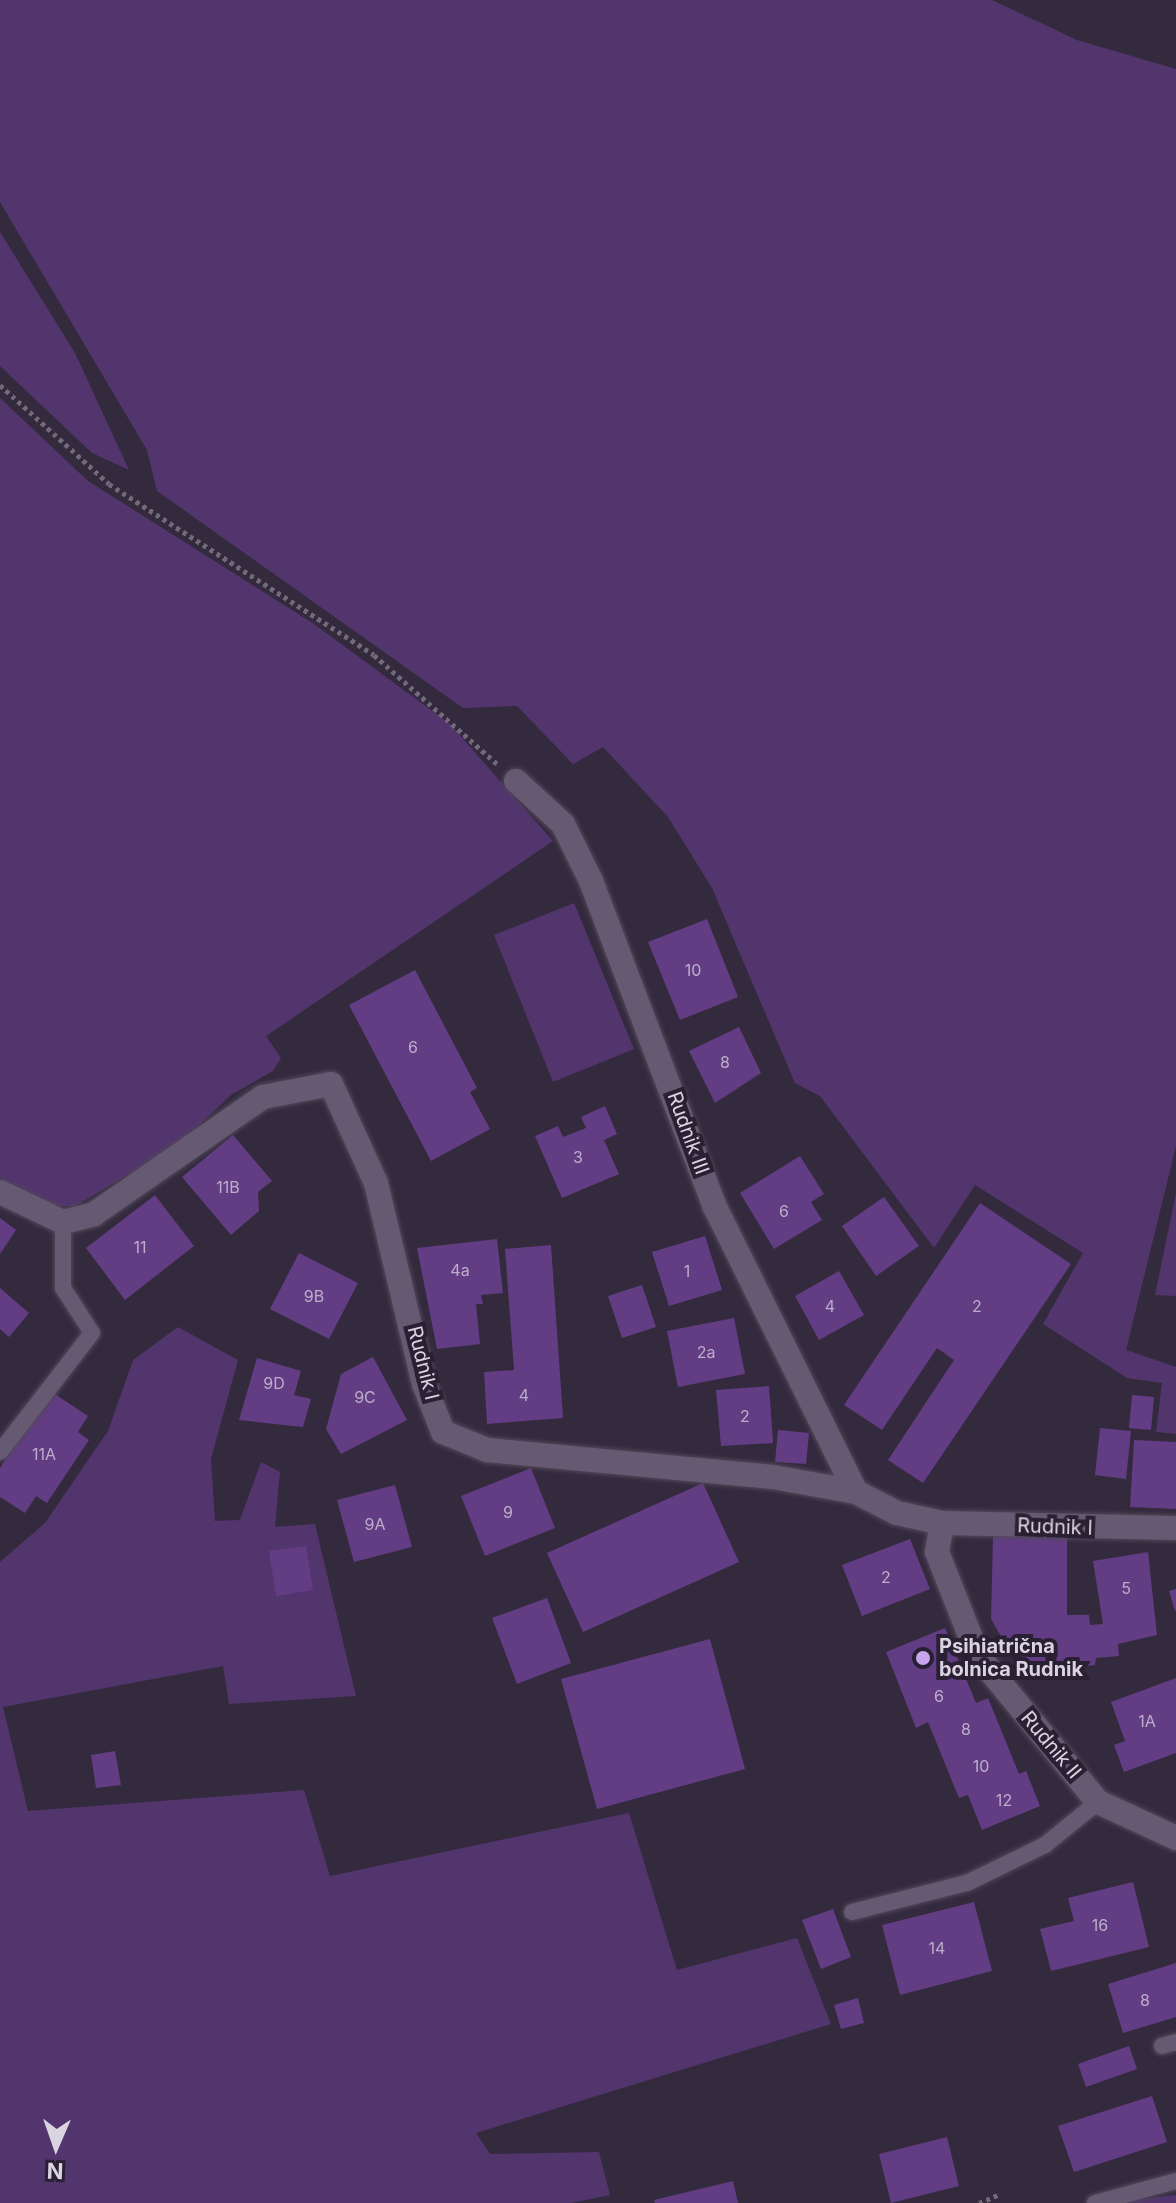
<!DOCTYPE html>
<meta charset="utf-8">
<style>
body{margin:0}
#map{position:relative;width:1176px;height:2203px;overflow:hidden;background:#342a3e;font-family:Inter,sans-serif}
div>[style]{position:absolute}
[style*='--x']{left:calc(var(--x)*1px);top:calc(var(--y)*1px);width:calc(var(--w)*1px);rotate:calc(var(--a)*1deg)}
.green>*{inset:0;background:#53356e}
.building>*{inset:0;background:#633d84}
.path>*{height:5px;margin-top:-2.5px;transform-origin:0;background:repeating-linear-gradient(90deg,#72697b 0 4px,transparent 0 8px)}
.roads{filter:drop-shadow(0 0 2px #51485a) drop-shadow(0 0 2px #51485a)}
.lane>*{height:16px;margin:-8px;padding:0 8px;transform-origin:8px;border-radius:8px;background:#655a71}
.street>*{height:24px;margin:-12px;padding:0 12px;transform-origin:12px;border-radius:12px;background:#655a71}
.dots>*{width:22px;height:22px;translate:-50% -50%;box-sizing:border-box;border:4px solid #2a2034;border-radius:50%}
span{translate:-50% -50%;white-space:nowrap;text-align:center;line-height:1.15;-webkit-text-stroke:8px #2a2034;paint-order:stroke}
.number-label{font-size:16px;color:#bcaeca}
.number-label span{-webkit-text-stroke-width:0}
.street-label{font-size:20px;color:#dad4e1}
.poi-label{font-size:20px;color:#dad4e1;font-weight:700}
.left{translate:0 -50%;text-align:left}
.north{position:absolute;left:16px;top:2107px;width:80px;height:80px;-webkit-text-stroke:6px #2a2034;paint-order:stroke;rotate:182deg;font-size:22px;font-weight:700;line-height:32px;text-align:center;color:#dad4e1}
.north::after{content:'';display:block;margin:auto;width:28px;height:36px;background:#dad4e1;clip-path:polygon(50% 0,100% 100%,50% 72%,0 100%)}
</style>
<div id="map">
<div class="green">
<i style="clip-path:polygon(0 0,992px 0,1077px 40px,1176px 69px,1176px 1146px,1126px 1350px,1176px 1367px,1176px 1434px,1156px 1432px,1162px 1383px,1127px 1378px,1043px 1324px,1083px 1253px,975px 1185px,934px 1248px,820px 1096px,795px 1083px,712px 888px,668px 817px,603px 747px,573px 764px,517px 706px,463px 708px,157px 491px,147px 450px,0 202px)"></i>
<i style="clip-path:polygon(0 232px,75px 353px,129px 470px,92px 453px,0 366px)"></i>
<i style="clip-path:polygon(0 398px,88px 481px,314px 624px,450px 724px,553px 841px,266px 1036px,281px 1058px,273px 1071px,231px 1095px,178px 1145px,75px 1206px,57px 1206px,0 1179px)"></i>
<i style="clip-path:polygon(574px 903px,634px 1049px,553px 1082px,494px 935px)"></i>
<i style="clip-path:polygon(1176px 1193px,1176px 1296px,1155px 1295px)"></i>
<i style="clip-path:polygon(178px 1327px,238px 1360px,211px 1459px,215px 1521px,240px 1520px,261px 1462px,280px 1472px,275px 1527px,315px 1524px,356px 1696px,229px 1704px,223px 1666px,3px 1707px,28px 1811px,304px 1790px,330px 1876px,629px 1813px,677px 1970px,797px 1938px,831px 2024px,476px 2133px,490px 2154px,599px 2152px,610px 2195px,571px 2203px,0 2203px,0 1562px,45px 1523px,108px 1431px,133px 1360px)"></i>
<i style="clip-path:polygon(1176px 2195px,1176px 2203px,1117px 2203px,1121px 2201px)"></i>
</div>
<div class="building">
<i style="clip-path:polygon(707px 919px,738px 997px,680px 1020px,648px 942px)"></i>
<i style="clip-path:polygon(415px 970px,477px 1088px,470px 1092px,490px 1129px,431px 1161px,349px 1005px)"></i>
<i style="clip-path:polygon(739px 1027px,761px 1073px,715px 1103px,689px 1051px)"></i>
<i style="clip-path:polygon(605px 1106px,617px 1134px,604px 1140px,619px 1174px,562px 1198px,535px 1136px,558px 1126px,563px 1137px,586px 1128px,581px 1117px)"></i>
<i style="clip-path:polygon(233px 1135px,272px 1181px,258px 1192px,259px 1211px,231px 1235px,182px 1177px)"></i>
<i style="clip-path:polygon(800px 1156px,824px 1194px,811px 1202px,822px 1220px,774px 1249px,740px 1193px)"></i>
<i style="clip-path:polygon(155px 1195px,194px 1246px,125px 1300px,86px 1248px)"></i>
<i style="clip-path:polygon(884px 1197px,919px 1246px,876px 1276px,842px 1226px)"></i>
<i style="clip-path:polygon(980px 1203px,1071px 1264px,923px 1483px,888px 1460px,954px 1360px,937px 1348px,882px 1430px,844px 1405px)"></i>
<i style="clip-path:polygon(0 1218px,16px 1230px,0 1254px)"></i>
<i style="clip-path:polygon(705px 1236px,722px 1290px,669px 1306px,652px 1252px)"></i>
<i style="clip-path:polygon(497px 1239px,503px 1293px,481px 1295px,483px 1304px,476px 1304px,480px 1344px,437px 1349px,417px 1248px)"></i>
<i style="clip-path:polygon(551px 1245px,563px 1418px,487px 1424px,484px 1372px,514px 1370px,505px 1249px)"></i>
<i style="clip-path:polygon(299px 1253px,358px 1283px,329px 1339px,270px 1309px)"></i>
<i style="clip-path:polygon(839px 1271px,864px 1315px,819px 1340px,795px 1296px)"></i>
<i style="clip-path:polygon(642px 1285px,656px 1327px,622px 1338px,608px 1296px)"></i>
<i style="clip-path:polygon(0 1288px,29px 1313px,9px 1337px,0 1329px)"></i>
<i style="clip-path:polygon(734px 1318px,745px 1374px,678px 1387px,667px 1331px)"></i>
<i style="clip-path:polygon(373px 1357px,407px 1420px,341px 1454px,326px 1429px,341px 1374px)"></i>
<i style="clip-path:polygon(257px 1358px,301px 1371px,294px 1395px,311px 1399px,303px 1427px,239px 1420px)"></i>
<i style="clip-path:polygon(769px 1386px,773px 1443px,721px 1446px,716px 1390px)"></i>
<i style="clip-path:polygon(50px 1391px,88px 1416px,78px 1432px,89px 1440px,47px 1503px,36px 1496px,25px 1513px,0 1497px,0 1468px)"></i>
<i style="clip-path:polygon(1132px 1395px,1154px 1397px,1151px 1430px,1129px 1428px)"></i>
<i style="clip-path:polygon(1100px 1428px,1131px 1431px,1126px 1479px,1095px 1475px)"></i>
<i style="clip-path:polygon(778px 1430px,809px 1433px,806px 1464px,775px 1462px)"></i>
<i style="clip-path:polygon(1134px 1440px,1176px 1442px,1176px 1509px,1130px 1507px)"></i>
<i style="clip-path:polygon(531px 1468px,555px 1528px,485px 1556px,461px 1496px)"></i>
<i style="clip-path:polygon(703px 1483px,739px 1562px,583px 1632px,547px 1553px)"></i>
<i style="clip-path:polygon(395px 1485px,412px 1547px,354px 1562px,337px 1500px)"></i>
<i style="clip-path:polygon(993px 1536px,1067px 1538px,1067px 1615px,1089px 1615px,1090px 1625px,1103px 1624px,1093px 1561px,1148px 1552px,1157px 1635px,1118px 1644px,1119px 1656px,1096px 1658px,1095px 1665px,1022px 1673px,991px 1619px)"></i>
<i style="clip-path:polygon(910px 1539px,930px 1589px,862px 1616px,842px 1565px)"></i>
<i style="clip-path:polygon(306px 1546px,313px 1590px,276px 1596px,269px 1551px)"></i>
<i style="clip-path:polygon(1176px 1589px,1176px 1610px,1175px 1611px,1169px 1591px)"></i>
<i style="clip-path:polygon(547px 1598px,571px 1663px,517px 1684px,492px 1618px)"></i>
<i style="clip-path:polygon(945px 1628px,976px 1703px,988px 1698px,1019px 1774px,1026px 1771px,1040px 1806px,982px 1830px,968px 1795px,959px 1798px,928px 1722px,916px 1728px,886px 1652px)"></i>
<i style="clip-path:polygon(710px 1639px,745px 1769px,597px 1809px,561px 1679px)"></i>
<i style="clip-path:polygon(1176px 1678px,1176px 1753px,1124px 1772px,1114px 1745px,1125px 1741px,1111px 1702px)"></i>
<i style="clip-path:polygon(115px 1751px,121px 1785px,96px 1788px,91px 1755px)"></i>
<i style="clip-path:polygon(1133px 1882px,1149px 1947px,1051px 1971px,1040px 1929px,1074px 1921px,1068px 1898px)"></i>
<i style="clip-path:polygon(974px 1902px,992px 1971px,900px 1995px,882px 1925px)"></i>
<i style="clip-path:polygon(833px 1909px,851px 1957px,821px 1969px,802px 1920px)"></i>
<i style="clip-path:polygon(1176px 1963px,1176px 2017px,1123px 2033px,1108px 1984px)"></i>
<i style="clip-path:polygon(858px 1998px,864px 2023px,841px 2029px,834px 2005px)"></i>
<i style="clip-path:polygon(1129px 2046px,1137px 2069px,1086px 2087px,1078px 2064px)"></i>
<i style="clip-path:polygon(1152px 2096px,1167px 2142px,1074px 2172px,1058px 2126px)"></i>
<i style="clip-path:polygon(947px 2137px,959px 2186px,891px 2203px,879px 2154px)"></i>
<i style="clip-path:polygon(733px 2181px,738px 2203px,655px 2203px,654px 2200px)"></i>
</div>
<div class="path">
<i style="--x:0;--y:385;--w:147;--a:42.2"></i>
<i style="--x:109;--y:484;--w:315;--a:32.8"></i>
<i style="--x:374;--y:655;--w:164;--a:41.5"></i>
<i style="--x:979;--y:2203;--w:21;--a:-23"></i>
</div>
<div class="roads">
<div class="lane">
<i style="--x:0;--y:1452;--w:150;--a:-52.3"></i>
<i style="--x:92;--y:1333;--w:54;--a:-122.8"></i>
<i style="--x:63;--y:1288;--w:66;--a:-90"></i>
<i style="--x:852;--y:1912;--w:119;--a:-14.2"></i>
<i style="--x:967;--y:1883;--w:87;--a:-26"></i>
<i style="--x:1045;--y:1845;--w:68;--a:-39.1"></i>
<i style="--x:1162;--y:2046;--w:15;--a:-16"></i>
<i style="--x:1095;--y:2203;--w:84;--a:-15.2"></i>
</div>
<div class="street">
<i style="--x:516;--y:781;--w:64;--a:42.5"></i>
<i style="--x:563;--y:824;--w:64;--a:63.8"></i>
<i style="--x:591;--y:881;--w:349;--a:69.2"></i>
<i style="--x:715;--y:1207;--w:318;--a:63.7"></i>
<i style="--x:0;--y:1192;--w:70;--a:25.5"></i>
<i style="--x:63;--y:1222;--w:32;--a:-14"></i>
<i style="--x:94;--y:1214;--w:206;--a:-34.7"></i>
<i style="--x:263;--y:1097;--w:69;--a:-10.8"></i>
<i style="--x:331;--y:1084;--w:109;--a:65.6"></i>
<i style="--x:376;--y:1183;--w:207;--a:76.6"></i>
<i style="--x:424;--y:1384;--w:52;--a:68.4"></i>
<i style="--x:443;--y:1432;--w:48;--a:22.2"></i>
<i style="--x:487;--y:1450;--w:287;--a:5.4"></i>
<i style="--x:773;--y:1477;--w:84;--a:10.2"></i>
<i style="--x:856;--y:1492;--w:46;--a:27.1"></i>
<i style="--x:897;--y:1513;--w:46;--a:12.5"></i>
<i style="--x:942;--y:1523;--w:234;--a:1.2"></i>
<i style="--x:942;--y:1523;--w:29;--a:100"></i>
<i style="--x:937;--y:1552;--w:112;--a:68.5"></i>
<i style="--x:978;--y:1656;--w:189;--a:50.6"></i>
<i style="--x:1098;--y:1802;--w:86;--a:24.8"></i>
</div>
</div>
<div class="dots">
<i style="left:923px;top:1658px;background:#c9a5ee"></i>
</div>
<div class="number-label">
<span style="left:693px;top:970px">10</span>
<span style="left:413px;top:1047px">6</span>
<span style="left:725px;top:1062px">8</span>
<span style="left:578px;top:1157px">3</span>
<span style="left:228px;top:1187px">11B</span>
<span style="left:784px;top:1211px">6</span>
<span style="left:140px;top:1247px">11</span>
<span style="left:460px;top:1270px">4a</span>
<span style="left:687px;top:1271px">1</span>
<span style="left:314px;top:1296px">9B</span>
<span style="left:830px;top:1306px">4</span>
<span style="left:977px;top:1306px">2</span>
<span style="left:706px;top:1352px">2a</span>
<span style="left:274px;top:1383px">9D</span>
<span style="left:524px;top:1395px">4</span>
<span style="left:365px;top:1397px">9C</span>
<span style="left:745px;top:1416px">2</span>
<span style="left:44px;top:1454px">11A</span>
<span style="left:508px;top:1512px">9</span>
<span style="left:375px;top:1524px">9A</span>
<span style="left:886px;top:1577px">2</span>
<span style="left:1126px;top:1588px">5</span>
<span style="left:939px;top:1696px">6</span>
<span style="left:1147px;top:1721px">1A</span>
<span style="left:966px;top:1729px">8</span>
<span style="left:981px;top:1766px">10</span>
<span style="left:1004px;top:1800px">12</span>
<span style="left:1100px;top:1925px">16</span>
<span style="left:937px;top:1948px">14</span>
<span style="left:1145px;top:2000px">8</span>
</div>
<div class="street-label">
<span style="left:688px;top:1133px;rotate:70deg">Rudnik III</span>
<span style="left:423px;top:1363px;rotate:76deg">Rudnik I</span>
<span style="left:1055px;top:1527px;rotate:2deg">Rudnik I</span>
<span style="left:1051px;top:1745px;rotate:50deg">Rudnik II</span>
</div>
<div class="poi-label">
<span class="left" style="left:939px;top:1658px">Psihiatrična<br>bolnica Rudnik</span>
</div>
<div class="north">N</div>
</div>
